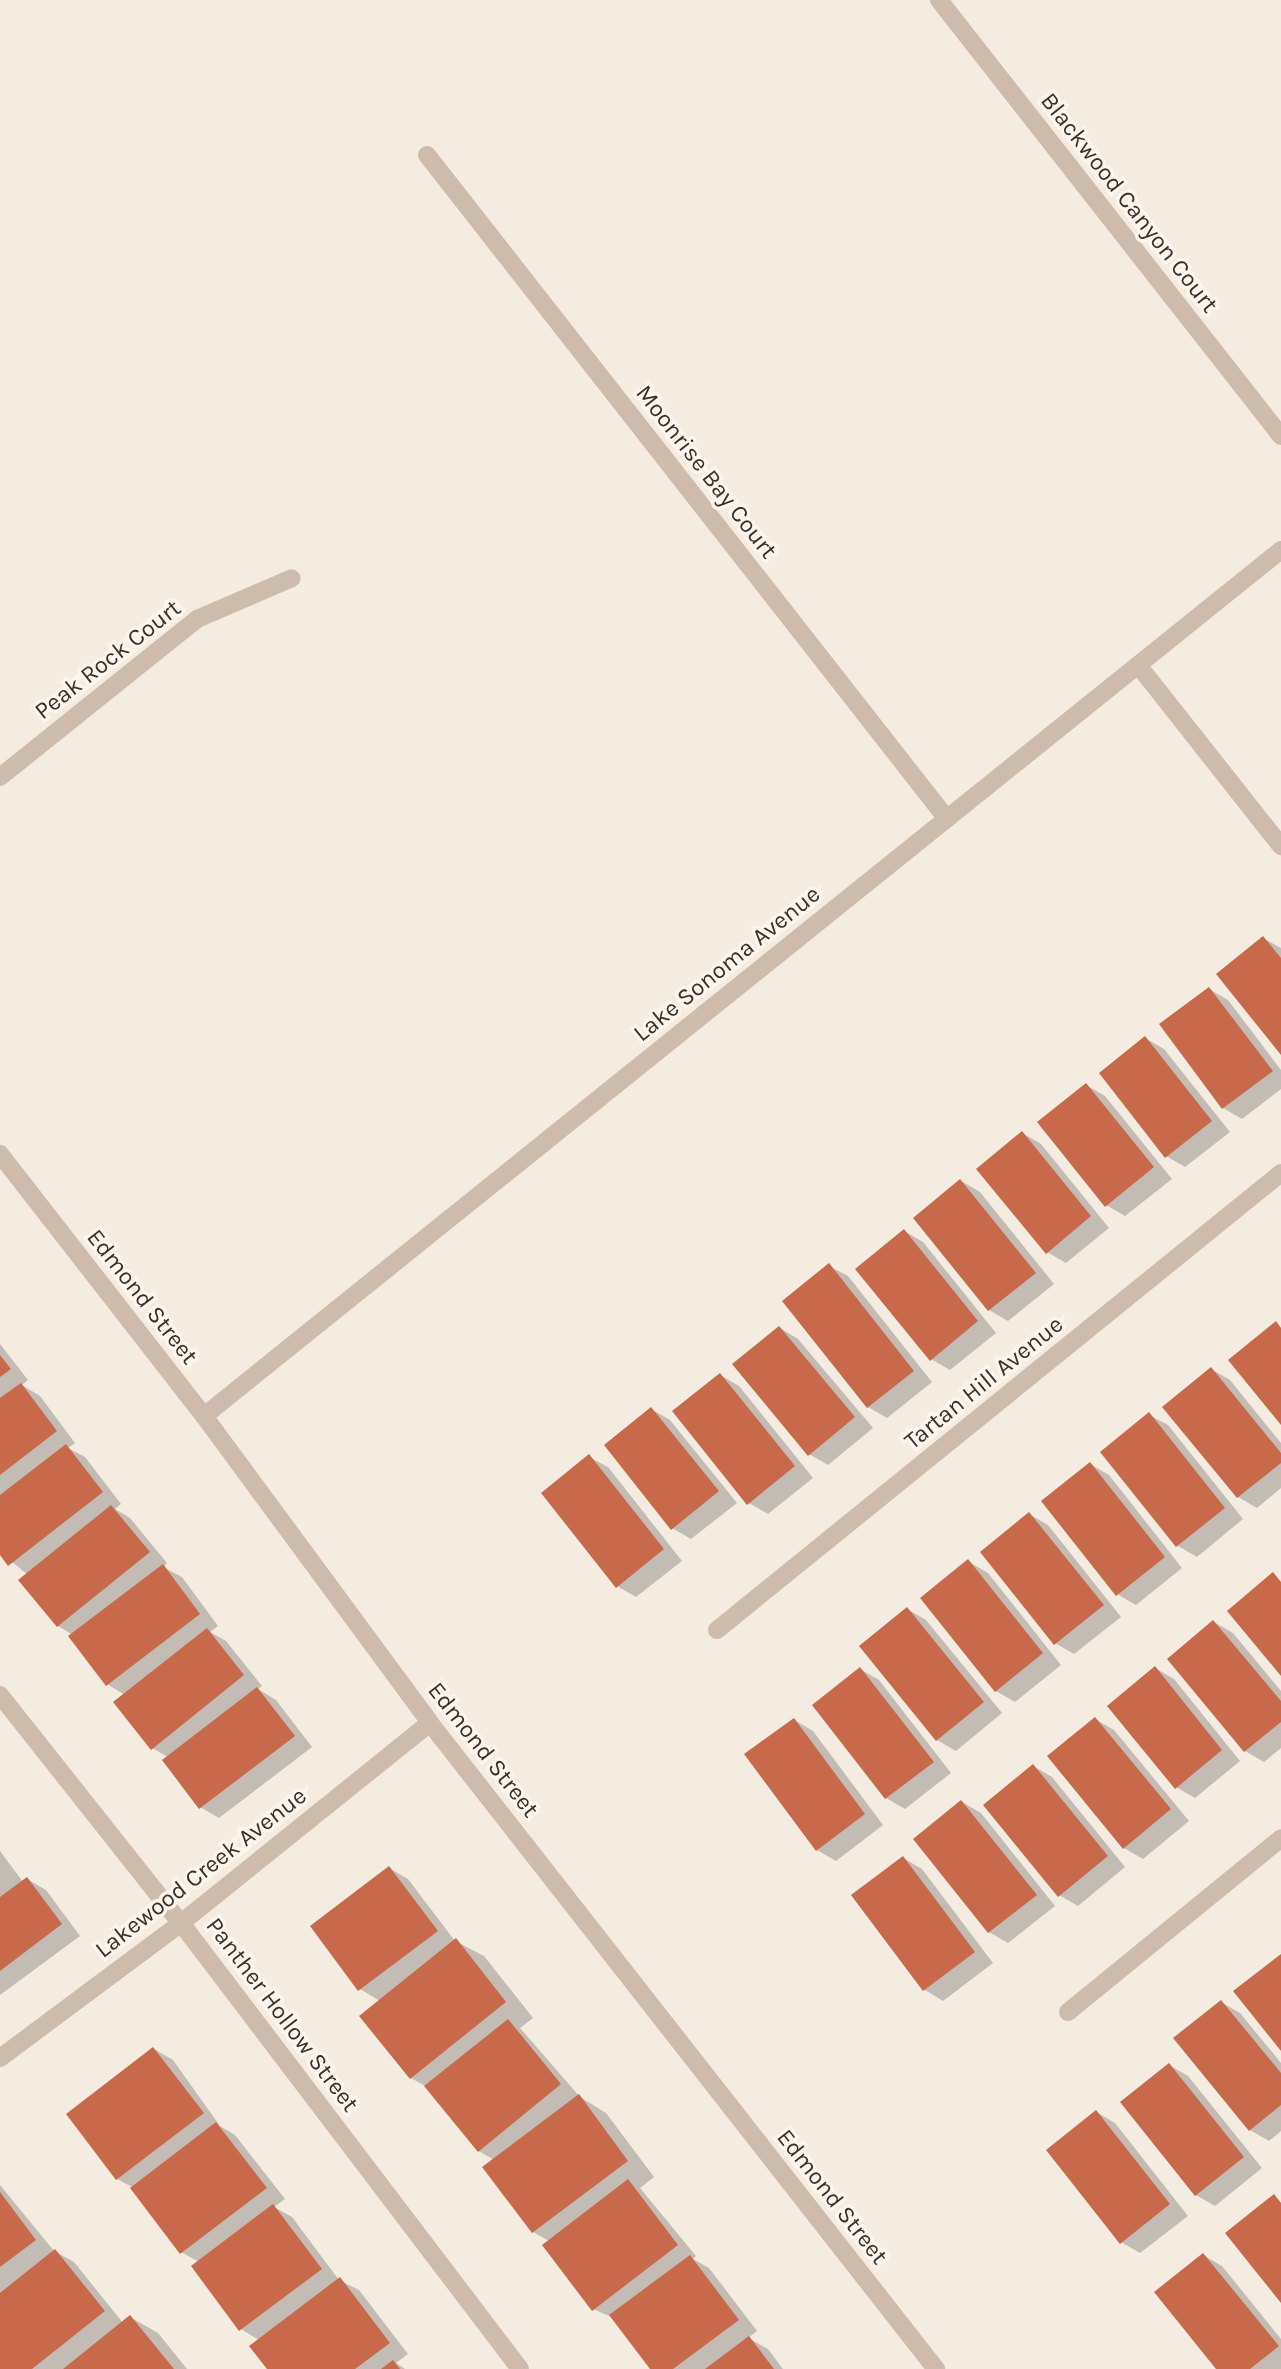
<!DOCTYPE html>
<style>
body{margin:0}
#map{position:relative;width:1281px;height:2369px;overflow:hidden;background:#f4ebe1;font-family:Karla,sans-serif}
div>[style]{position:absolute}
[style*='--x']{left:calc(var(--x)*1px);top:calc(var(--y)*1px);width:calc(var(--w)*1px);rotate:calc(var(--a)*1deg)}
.shadow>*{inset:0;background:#0003}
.building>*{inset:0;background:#c8694b}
.minor>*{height:18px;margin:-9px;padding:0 9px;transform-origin:9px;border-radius:9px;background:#cdbbac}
.tertiary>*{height:18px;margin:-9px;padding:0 9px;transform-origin:9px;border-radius:9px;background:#cdbbac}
span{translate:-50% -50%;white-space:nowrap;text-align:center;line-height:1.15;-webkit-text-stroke:7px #fbf5ee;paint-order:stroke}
.street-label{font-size:24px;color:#3b302b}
</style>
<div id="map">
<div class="shadow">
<i style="clip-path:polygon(1263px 938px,1281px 948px,1281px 1052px)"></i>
<i style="clip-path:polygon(1209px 989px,1228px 1000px,1281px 1070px,1281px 1089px,1242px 1119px,1223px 1108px)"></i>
<i style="clip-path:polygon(1145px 1038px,1164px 1049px,1230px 1132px,1185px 1167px,1166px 1156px)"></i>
<i style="clip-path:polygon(1086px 1085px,1105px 1096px,1172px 1179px,1125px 1216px,1106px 1205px)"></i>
<i style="clip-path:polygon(1022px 1133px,1041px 1144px,1109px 1228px,1066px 1263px,1047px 1252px)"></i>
<i style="clip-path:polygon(961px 1181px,980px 1192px,1054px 1284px,1008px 1321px,989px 1310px)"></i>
<i style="clip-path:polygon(904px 1231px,923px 1242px,996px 1333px,950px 1370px,931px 1359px)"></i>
<i style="clip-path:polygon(829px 1266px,848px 1276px,932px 1382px,887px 1418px,868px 1407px,784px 1301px)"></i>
<i style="clip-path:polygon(780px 1328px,798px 1339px,873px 1428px,828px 1465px,809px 1454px)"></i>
<i style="clip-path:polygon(0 1344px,28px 1380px,22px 1385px,40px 1396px,75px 1443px,68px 1448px,85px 1457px,121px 1504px,115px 1509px,130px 1518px,167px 1563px,163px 1567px,182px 1577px,218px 1626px,210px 1632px,226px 1641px,262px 1686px,258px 1689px,276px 1700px,312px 1747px,219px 1818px,200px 1807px,168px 1757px,152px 1748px,125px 1695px,107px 1684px,73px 1635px,58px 1626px,28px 1575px,0 1552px)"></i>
<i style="clip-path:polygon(1211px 1369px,1230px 1380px,1281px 1443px,1281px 1488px,1257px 1508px,1238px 1497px)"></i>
<i style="clip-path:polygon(720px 1375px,739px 1386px,813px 1478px,768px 1514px,749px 1503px)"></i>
<i style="clip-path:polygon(651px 1409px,670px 1420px,737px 1503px,691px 1539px,672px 1528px)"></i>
<i style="clip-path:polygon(1149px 1415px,1168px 1425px,1243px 1519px,1197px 1557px,1178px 1546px,1103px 1452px)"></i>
<i style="clip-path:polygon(589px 1457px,608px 1467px,682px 1561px,636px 1597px,617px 1586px)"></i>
<i style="clip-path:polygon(1090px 1464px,1109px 1475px,1182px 1568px,1136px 1605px,1117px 1594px)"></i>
<i style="clip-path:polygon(1029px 1514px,1048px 1525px,1121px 1617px,1074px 1654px,1055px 1643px)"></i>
<i style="clip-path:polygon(969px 1562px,988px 1573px,1061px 1665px,1015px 1702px,996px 1691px)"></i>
<i style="clip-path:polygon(907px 1609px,926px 1620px,1002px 1713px,956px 1751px,937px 1740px)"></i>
<i style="clip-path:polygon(1214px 1622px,1233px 1633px,1281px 1691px,1281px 1748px,1264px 1762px,1245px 1751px,1169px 1660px)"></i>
<i style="clip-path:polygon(1155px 1668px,1174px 1679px,1240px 1761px,1195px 1798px,1176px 1787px)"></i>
<i style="clip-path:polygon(860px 1669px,879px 1680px,951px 1773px,905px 1809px,886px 1798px,814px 1705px)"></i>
<i style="clip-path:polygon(1095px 1719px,1114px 1730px,1189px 1821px,1143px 1859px,1124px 1848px)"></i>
<i style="clip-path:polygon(794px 1720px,813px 1731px,883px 1825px,836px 1861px,817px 1850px)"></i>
<i style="clip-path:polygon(1033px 1766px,1052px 1777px,1125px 1867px,1078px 1906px,1059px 1895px)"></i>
<i style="clip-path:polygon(962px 1802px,981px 1813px,1055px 1906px,1008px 1943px,989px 1932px,915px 1839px)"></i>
<i style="clip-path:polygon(0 1851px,23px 1882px,27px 1879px,46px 1890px,80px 1936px,0 1995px)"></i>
<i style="clip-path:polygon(903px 1858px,922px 1869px,993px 1963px,943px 2001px,925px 1990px)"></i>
<i style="clip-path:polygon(389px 1868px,408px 1879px,455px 1941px,484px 1956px,533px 2018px,520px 2028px,580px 2097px,606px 2113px,654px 2177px,640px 2188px,696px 2256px,693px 2259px,709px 2268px,757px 2331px,748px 2338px,768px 2349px,783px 2369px,652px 2369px,614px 2318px,593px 2309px,549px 2241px,533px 2232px,494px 2160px,479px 2151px,427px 2087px,411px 2078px,380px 2001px,360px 1989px)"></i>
<i style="clip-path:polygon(1221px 2002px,1240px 2013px,1281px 2063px,1281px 2131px,1269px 2141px,1250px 2130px)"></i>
<i style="clip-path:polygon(154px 2049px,173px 2060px,220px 2126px,235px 2135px,285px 2199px,274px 2207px,292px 2217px,339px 2280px,359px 2290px,408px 2354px,396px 2363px,405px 2369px,269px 2369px,259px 2340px,241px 2329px,199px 2262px,181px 2252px,132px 2187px,117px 2179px)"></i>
<i style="clip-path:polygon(1169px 2065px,1188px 2076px,1262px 2168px,1215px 2206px,1196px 2195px)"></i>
<i style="clip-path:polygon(1096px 2112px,1115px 2123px,1188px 2216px,1140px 2253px,1121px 2242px)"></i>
<i style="clip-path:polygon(0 2185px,54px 2251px,74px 2262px,123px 2323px,130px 2317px,158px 2333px,187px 2369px,0 2369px)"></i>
<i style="clip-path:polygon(1203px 2255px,1222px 2266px,1281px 2339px,1281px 2369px,1219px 2369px)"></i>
</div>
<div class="building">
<i style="clip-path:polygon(1263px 936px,1281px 958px,1281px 1055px,1216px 974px)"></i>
<i style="clip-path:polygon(1209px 987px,1273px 1071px,1222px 1109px,1159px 1024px)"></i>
<i style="clip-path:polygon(1145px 1036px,1212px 1121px,1165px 1158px,1099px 1073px)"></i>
<i style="clip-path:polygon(1086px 1083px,1154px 1167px,1105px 1207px,1037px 1122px)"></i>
<i style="clip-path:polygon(1022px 1131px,1091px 1216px,1046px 1254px,976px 1169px)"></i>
<i style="clip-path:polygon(960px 1179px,1036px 1273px,988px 1311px,913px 1218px)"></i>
<i style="clip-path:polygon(904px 1229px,978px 1321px,930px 1361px,855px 1269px)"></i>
<i style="clip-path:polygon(829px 1263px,914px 1371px,867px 1408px,782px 1301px)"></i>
<i style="clip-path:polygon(1276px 1321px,1281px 1328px,1281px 1425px,1228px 1360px)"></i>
<i style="clip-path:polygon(779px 1326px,855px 1417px,808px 1456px,732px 1364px)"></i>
<i style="clip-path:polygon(0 1355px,11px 1369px,0 1377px)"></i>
<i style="clip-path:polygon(1211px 1367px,1281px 1453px,1281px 1463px,1237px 1498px,1162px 1407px)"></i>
<i style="clip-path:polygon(720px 1373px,795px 1466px,747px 1505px,672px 1411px)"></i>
<i style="clip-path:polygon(21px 1383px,57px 1431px,0 1475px,0 1398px)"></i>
<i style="clip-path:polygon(651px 1407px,719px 1491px,671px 1530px,604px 1445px)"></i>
<i style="clip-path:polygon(1149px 1412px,1225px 1508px,1176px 1547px,1100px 1452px)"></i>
<i style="clip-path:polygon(66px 1444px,103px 1492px,8px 1566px,0 1555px,0 1495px)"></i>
<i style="clip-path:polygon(589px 1454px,664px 1549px,616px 1588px,541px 1493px)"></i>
<i style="clip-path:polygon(1090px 1462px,1165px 1557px,1116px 1596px,1041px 1501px)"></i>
<i style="clip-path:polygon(111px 1505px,150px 1552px,57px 1627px,18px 1580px)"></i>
<i style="clip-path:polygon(1029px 1512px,1104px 1605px,1054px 1645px,980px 1552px)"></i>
<i style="clip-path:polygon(968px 1559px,1043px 1653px,995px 1692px,920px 1598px)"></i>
<i style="clip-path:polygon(163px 1564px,200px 1614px,106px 1686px,68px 1636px)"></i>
<i style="clip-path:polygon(1273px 1572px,1281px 1582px,1281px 1676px,1227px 1611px)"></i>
<i style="clip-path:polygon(907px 1607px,984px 1702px,936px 1741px,859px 1646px)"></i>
<i style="clip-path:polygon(1213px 1620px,1281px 1701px,1281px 1722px,1244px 1752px,1167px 1659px)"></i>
<i style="clip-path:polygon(207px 1628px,244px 1675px,151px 1750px,113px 1702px)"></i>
<i style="clip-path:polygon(1155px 1666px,1222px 1750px,1175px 1789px,1107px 1706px)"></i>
<i style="clip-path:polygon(860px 1667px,934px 1762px,885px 1799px,812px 1705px)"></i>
<i style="clip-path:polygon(257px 1687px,295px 1736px,199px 1809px,162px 1760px)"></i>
<i style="clip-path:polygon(1095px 1717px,1171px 1809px,1123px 1849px,1047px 1756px)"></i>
<i style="clip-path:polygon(794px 1718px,865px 1814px,816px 1851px,744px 1754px)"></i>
<i style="clip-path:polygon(1033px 1764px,1108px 1856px,1058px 1897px,983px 1805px)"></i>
<i style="clip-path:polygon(961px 1800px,1037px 1895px,988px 1933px,913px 1839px)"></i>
<i style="clip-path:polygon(903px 1856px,975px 1952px,923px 1991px,851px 1895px)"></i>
<i style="clip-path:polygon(389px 1866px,438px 1931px,358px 1991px,310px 1926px)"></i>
<i style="clip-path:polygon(27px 1877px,62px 1924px,0 1971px,0 1897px)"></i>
<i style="clip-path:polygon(456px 1938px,506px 2002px,410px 2079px,359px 2016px)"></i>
<i style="clip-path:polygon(1281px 1954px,1281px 2051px,1233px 1991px)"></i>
<i style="clip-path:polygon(1221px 2000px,1281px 2073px,1281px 2105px,1249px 2131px,1173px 2038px)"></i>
<i style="clip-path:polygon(508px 2019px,561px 2084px,478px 2152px,424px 2086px)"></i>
<i style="clip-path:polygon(153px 2047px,204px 2113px,116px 2180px,66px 2114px)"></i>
<i style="clip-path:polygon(1169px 2063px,1244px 2157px,1195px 2196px,1120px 2102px)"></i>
<i style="clip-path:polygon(579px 2094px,628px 2161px,532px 2233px,482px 2167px)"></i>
<i style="clip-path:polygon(1096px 2110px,1170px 2204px,1120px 2244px,1046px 2150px)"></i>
<i style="clip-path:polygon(216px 2122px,267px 2188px,180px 2254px,130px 2188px)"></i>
<i style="clip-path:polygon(628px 2179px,678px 2245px,592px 2311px,542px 2245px)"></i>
<i style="clip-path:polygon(0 2192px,36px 2240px,0 2267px)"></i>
<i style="clip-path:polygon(1274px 2194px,1281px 2203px,1281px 2303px,1225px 2233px)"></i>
<i style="clip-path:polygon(273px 2204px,322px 2269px,239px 2331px,191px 2266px)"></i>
<i style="clip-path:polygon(55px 2249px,105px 2311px,32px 2369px,0 2369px,0 2293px)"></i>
<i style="clip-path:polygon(1203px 2253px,1279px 2346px,1250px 2369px,1216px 2369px,1154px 2292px)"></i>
<i style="clip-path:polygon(690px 2255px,739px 2320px,673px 2369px,650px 2369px,609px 2315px)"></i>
<i style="clip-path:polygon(340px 2277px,390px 2343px,355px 2369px,267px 2369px,249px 2346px)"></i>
<i style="clip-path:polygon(130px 2315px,174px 2369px,63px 2369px)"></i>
<i style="clip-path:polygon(749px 2336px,774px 2369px,705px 2369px)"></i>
<i style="clip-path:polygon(393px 2360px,400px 2369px,381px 2369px)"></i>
</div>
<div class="minor">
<i style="--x:939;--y:0;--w:554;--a:51.89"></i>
<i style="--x:427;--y:155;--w:843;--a:51.93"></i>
<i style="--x:1138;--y:665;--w:231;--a:51.7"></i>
<i style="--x:0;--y:777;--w:253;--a:-38.7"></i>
<i style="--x:197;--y:619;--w:103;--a:-23.3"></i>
<i style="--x:204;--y:1416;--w:1382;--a:-38.8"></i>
<i style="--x:717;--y:1630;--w:726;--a:-39.02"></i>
<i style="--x:0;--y:1695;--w:291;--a:51.6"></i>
<i style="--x:181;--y:1923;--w:560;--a:52.76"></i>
<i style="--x:1068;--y:2012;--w:275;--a:-39.2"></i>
<i style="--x:0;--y:2058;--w:226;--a:-36.7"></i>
<i style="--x:181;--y:1923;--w:319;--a:-38.8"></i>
</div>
<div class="tertiary">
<i style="--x:0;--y:1154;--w:332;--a:52.1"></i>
<i style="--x:204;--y:1416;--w:381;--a:53.6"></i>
<i style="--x:430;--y:1723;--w:821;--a:51.93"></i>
</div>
<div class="street-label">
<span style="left:1129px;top:203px;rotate:52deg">Blackwood Canyon Court</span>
<span style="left:706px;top:472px;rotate:52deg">Moonrise Bay Court</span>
<span style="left:108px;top:660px;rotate:-38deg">Peak Rock Court</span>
<span style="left:727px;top:964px;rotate:-39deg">Lake Sonoma Avenue</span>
<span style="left:142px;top:1297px;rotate:52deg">Edmond Street</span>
<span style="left:984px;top:1383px;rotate:-39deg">Tartan Hill Avenue</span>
<span style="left:483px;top:1750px;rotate:52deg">Edmond Street</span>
<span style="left:201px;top:1873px;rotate:-38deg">Lakewood Creek Avenue</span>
<span style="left:282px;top:2015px;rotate:53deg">Panther Hollow Street</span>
<span style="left:832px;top:2197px;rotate:52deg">Edmond Street</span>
</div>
</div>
